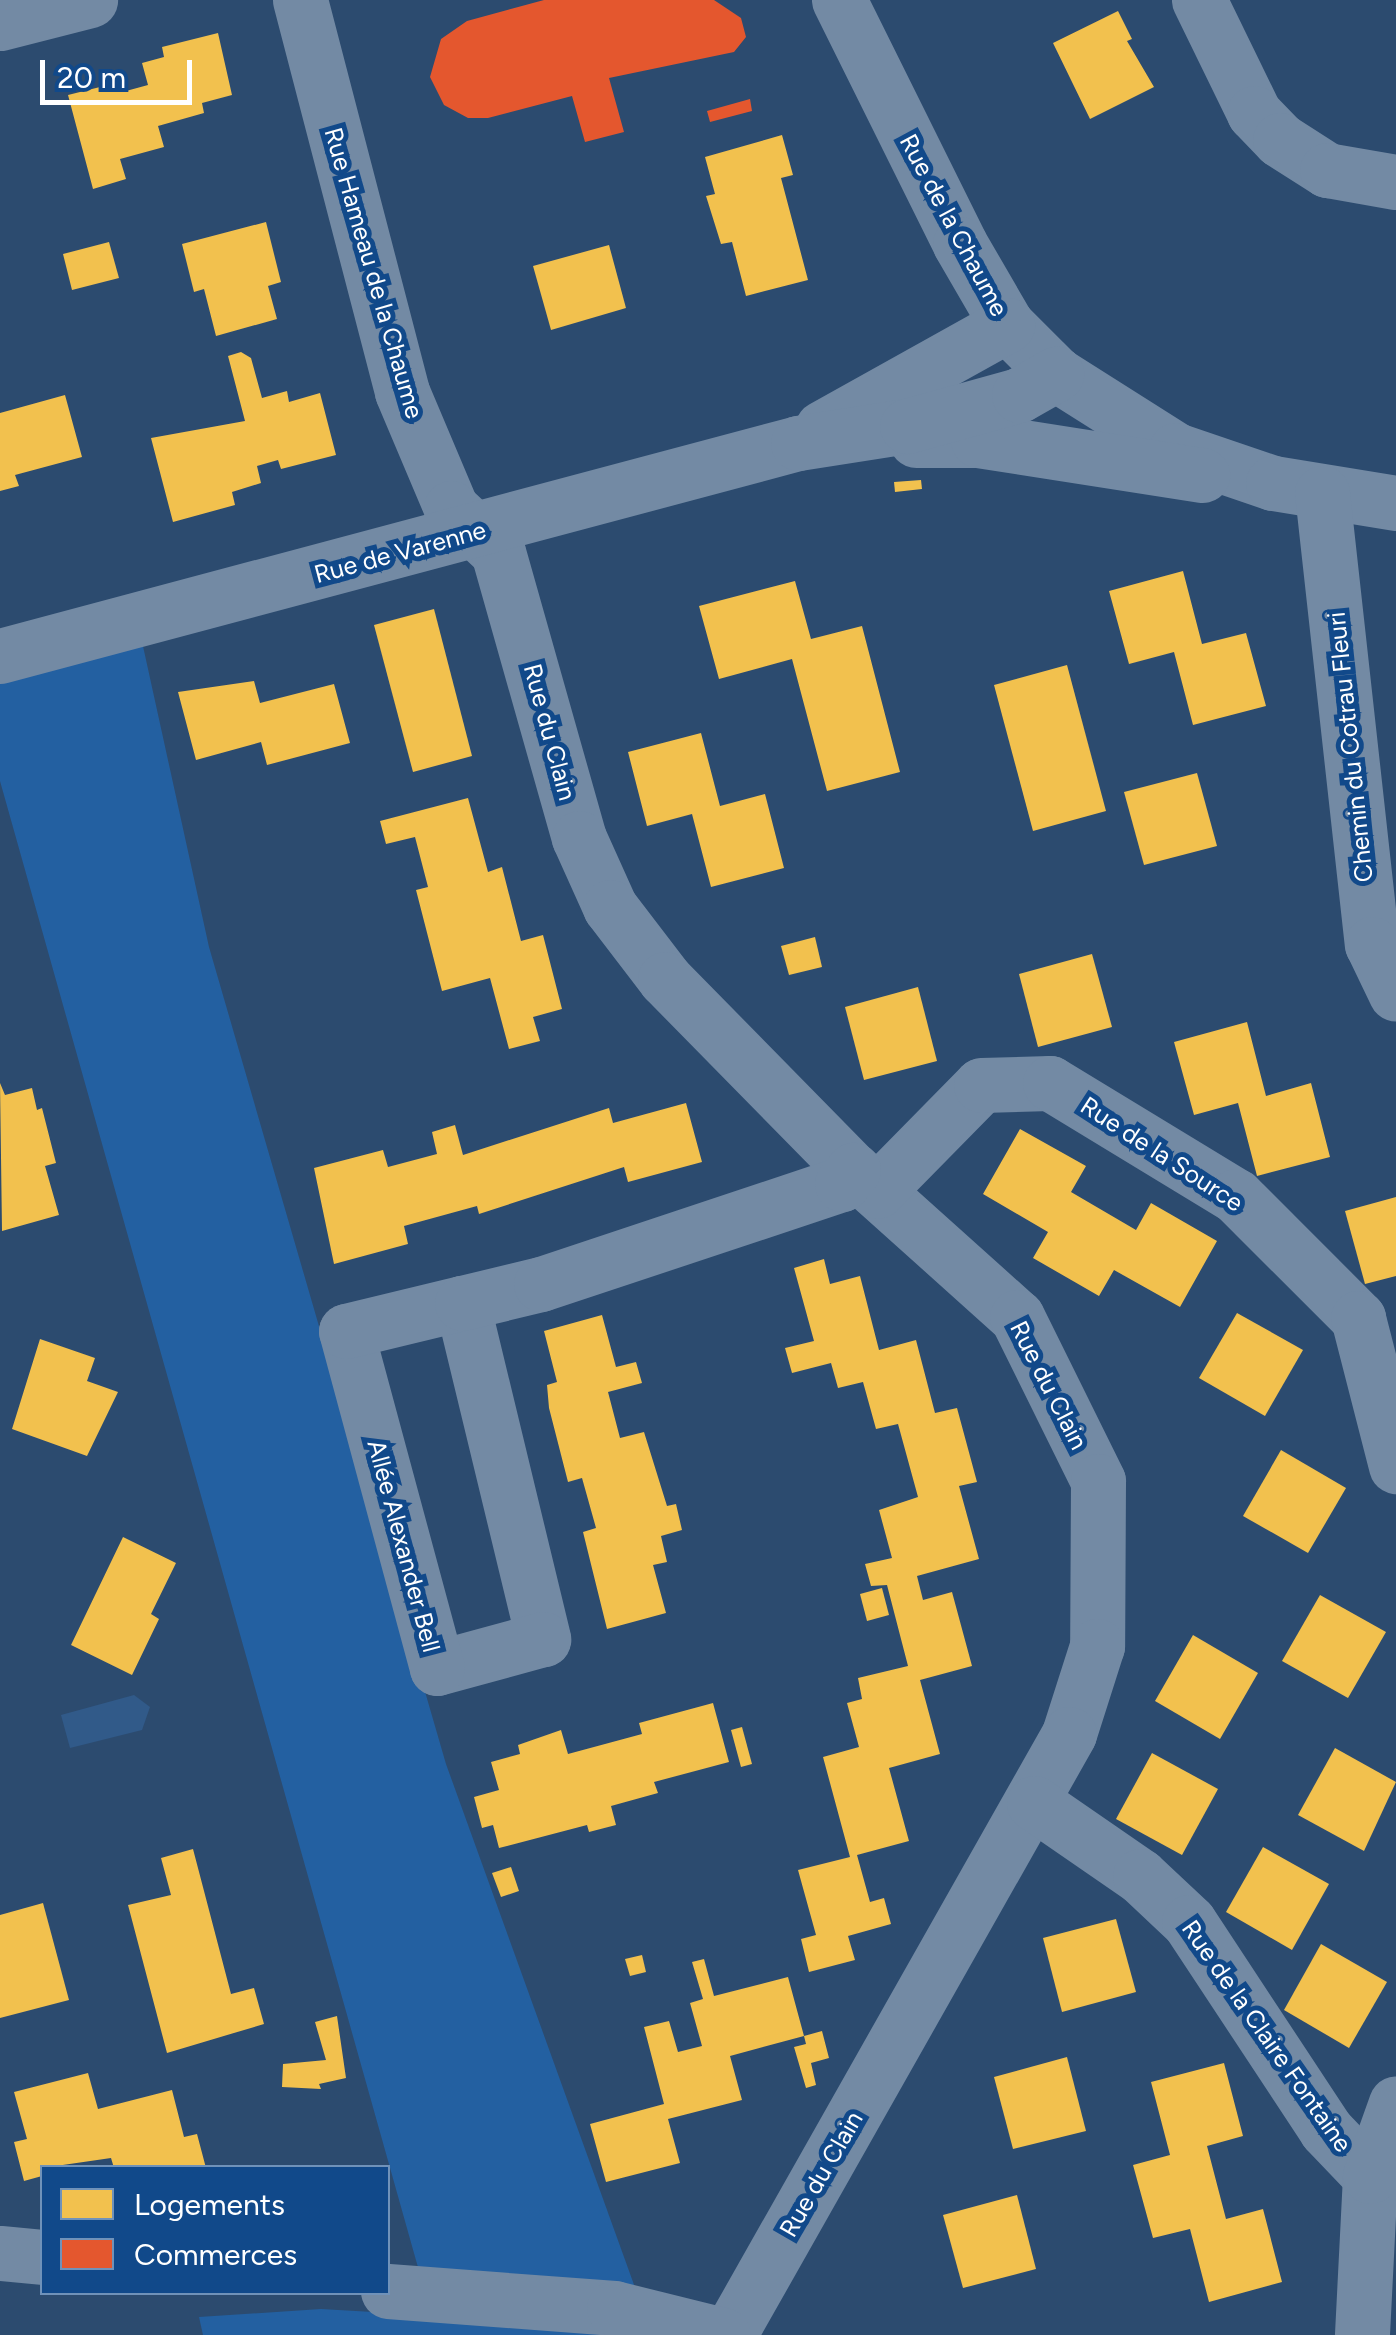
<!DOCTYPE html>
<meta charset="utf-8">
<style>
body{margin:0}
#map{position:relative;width:1396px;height:2335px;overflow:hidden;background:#2c4b6f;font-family:Figtree,sans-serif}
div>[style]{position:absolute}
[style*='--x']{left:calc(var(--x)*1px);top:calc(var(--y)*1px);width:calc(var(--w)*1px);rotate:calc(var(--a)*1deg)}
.green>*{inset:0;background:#2360a1}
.water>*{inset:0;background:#315a89}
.homes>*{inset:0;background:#f2c14e}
.shops>*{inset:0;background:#e4572e}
.minor>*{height:55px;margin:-27.5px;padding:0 27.5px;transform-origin:27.5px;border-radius:27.5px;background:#738aa4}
span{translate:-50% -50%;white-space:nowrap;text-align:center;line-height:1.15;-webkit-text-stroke:10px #11498a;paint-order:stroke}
.street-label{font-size:25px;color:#fff}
.legend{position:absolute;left:40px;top:2165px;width:350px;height:130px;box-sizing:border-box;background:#11498a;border:2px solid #7092b9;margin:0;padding:12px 18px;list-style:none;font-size:30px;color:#fff}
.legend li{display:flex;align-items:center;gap:20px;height:50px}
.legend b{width:50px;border:2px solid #7092b9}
.scale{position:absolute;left:40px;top:60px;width:152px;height:45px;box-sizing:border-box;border:5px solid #fff;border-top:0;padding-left:12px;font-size:30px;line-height:35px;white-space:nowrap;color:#fff;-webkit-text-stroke:8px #11498a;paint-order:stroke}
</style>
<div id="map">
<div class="green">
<i style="clip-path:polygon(141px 637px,209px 947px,446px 1764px,637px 2293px,421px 2278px,0 781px,0 683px)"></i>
<i style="clip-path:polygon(321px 2309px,442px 2316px,656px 2335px,203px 2335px,199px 2317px)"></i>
</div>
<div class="water">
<i style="clip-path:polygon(134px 1695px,150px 1707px,142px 1730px,70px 1748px,61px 1715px)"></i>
</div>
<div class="homes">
<i style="clip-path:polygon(1118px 11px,1132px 39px,1127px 41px,1154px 87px,1090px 119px,1053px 43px)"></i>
<i style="clip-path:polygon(218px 33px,232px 95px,202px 103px,204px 113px,158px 126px,164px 147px,120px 159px,126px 179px,93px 189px,68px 95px,124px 81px,126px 91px,148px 85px,142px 63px,164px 57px,162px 47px)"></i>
<i style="clip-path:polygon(782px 135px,793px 175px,781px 178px,808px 280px,746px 296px,732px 242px,721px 244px,706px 196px,715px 194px,705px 157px)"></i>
<i style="clip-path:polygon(266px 222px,281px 282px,268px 286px,277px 319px,216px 336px,204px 289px,194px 292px,182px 244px)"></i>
<i style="clip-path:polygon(109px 242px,119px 278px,72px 290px,63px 254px)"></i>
<i style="clip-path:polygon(609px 245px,626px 308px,551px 330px,533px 266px)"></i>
<i style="clip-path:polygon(241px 352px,251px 358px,262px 398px,287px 391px,289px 402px,320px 393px,336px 455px,281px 469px,278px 460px,257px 466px,261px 483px,232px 492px,235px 505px,173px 522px,151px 438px,245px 421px,228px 356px)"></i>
<i style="clip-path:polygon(65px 395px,82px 457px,15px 475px,19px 486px,0 491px,0 413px)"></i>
<i style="clip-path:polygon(921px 480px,922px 489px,895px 492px,894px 482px)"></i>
<i style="clip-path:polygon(1183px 571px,1202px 644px,1246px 633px,1266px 706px,1193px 725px,1174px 652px,1129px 664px,1109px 591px)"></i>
<i style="clip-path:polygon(795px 581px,811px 639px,862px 626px,900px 772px,827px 791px,792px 659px,719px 679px,699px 606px)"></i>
<i style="clip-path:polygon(434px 609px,472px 756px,413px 772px,374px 625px)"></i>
<i style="clip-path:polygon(1067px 665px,1106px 811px,1033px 831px,994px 685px)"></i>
<i style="clip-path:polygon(254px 681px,260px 703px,334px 684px,350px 743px,267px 765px,261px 742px,196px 760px,178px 692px)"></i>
<i style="clip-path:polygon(701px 733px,720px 806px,765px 794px,784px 868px,711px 887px,692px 814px,647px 826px,628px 752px)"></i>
<i style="clip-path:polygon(1197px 773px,1217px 846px,1144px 865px,1124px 792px)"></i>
<i style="clip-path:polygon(468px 798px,488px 872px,502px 867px,521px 941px,543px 935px,562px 1009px,533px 1017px,540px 1041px,509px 1049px,490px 978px,442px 991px,416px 890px,428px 887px,415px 837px,386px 844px,380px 821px)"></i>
<i style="clip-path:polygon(815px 937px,822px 967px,789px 975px,781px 946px)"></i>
<i style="clip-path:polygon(1092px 954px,1112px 1027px,1038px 1047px,1019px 974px)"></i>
<i style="clip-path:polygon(918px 987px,937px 1061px,864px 1080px,845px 1007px)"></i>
<i style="clip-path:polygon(1247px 1022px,1266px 1096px,1311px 1083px,1330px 1157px,1257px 1176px,1238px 1103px,1194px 1115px,1174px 1042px)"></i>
<i style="clip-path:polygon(0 1083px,5px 1095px,32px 1088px,37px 1110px,42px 1108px,56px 1163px,45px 1166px,59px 1215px,2px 1231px)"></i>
<i style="clip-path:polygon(686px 1103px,702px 1162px,628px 1182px,624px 1167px,479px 1214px,477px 1206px,404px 1226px,408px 1244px,334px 1264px,314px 1168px,383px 1150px,388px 1167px,437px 1154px,432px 1132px,455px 1125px,463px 1155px,609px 1108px,613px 1123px)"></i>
<i style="clip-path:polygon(1020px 1129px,1086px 1166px,1071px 1192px,1136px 1230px,1151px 1203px,1217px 1241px,1180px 1307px,1114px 1270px,1099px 1296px,1033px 1258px,1048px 1232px,983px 1194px)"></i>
<i style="clip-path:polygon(1396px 1197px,1396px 1276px,1365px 1284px,1345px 1211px)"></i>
<i style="clip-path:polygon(824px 1259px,830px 1284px,860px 1276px,879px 1350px,916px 1340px,935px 1413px,957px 1408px,977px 1482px,959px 1486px,979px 1559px,917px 1576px,923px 1600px,952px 1592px,972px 1666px,920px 1680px,940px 1754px,889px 1768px,909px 1841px,857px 1855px,870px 1902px,884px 1898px,891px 1924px,848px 1936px,855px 1960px,809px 1972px,801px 1939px,816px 1935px,798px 1870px,850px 1857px,823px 1757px,859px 1747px,847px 1703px,862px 1699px,858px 1678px,908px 1666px,887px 1585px,871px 1586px,865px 1564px,892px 1558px,879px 1510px,918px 1497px,898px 1424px,876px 1429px,863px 1382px,838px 1388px,831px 1363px,792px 1373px,785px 1348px,814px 1341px,794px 1268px)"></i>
<i style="clip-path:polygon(1237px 1313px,1303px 1350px,1265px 1416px,1199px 1378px)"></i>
<i style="clip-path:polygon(602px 1315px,616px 1367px,636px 1362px,642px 1383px,608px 1392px,620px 1438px,644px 1432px,667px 1506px,676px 1504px,682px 1530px,661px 1536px,667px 1562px,653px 1565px,666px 1613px,607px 1629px,583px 1532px,596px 1528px,582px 1478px,568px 1482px,549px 1408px,547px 1385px,557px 1382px,544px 1331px)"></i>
<i style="clip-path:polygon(40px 1339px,95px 1358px,87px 1381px,118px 1392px,87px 1456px,12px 1429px)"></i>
<i style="clip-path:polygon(1281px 1450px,1346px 1488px,1308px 1553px,1243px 1516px)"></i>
<i style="clip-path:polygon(123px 1537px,176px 1563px,151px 1614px,159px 1619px,132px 1675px,71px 1645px)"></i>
<i style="clip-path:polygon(882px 1588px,889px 1615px,867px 1621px,860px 1594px)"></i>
<i style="clip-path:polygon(1320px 1595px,1386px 1632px,1348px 1698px,1282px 1661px)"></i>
<i style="clip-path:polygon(1193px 1635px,1258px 1673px,1220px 1739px,1155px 1701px)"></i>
<i style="clip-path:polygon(713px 1703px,729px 1762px,654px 1782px,658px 1793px,611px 1806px,616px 1825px,589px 1832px,587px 1825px,499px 1848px,493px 1825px,482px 1828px,474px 1797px,499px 1790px,491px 1762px,520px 1754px,518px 1745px,561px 1730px,568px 1754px,642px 1734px,639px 1723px)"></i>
<i style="clip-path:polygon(742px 1727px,752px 1764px,741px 1767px,731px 1730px)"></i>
<i style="clip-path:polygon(1335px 1748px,1396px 1782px,1364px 1851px,1298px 1815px)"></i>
<i style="clip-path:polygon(1152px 1753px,1218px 1789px,1182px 1855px,1116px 1819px)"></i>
<i style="clip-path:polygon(1263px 1847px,1329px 1884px,1292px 1950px,1226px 1912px)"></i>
<i style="clip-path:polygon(193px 1849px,231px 1994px,254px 1988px,264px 2024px,167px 2053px,128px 1905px,171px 1895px,161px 1858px)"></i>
<i style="clip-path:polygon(511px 1867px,519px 1891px,501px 1897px,492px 1873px)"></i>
<i style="clip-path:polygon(43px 1903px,69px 2000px,0 2018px,0 1915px)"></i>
<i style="clip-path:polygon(1116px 1919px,1136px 1992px,1062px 2012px,1043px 1938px)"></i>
<i style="clip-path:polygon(1321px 1944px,1387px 1982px,1349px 2048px,1284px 2010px)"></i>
<i style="clip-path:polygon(642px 1955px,646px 1972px,630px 1976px,625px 1959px)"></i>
<i style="clip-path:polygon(704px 1959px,714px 1996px,788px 1977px,804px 2036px,822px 2031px,829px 2058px,811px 2063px,816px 2085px,806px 2088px,794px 2047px,806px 2044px,804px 2036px,730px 2056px,742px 2100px,668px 2119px,680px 2163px,606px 2182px,590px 2124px,664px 2104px,644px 2027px,669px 2021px,678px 2052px,702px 2046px,690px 2003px,703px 1999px,692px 1962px)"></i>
<i style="clip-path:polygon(337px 2016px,346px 2078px,319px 2084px,321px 2089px,282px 2087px,283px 2064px,326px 2060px,315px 2022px)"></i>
<i style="clip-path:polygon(1067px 2057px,1086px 2131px,1013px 2149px,994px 2077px)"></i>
<i style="clip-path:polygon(1224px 2063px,1243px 2136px,1207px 2146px,1226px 2219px,1263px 2209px,1282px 2282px,1209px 2302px,1190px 2229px,1153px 2238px,1133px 2165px,1170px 2155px,1151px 2082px)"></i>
<i style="clip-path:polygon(88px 2073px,98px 2109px,172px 2090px,184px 2137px,197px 2134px,206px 2168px,114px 2168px,111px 2158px,42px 2168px,42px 2176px,24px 2181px,14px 2142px,27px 2139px,14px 2092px)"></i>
<i style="clip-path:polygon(1017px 2195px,1036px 2269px,963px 2288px,943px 2215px)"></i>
</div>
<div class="shops">
<i style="clip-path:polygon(544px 0,714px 0,741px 18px,746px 37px,734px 52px,609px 78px,624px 132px,585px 142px,572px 96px,488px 118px,468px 118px,444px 105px,430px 77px,441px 39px,467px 21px)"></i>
<i style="clip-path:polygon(750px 99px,752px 111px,710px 122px,707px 111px)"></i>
</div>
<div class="minor">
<i style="--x:300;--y:0;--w:405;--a:75.4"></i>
<i style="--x:402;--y:392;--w:126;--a:67.1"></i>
<i style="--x:451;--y:508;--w:64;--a:43.1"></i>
<i style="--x:498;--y:552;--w:297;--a:74.2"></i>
<i style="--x:579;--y:838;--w:76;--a:65.8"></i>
<i style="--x:610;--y:907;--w:91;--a:52.6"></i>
<i style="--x:665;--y:979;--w:268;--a:45.5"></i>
<i style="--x:853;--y:1170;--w:220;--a:41.9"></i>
<i style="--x:1017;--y:1317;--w:183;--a:63.7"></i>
<i style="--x:1098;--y:1481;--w:165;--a:90.3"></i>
<i style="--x:1097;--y:1646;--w:92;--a:107.7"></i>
<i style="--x:1069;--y:1734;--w:691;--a:119.5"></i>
<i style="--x:839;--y:0;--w:272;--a:63.6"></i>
<i style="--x:960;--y:244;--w:94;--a:59.9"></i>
<i style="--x:1007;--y:325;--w:69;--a:45"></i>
<i style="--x:1056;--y:374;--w:142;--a:32.3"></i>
<i style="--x:1176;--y:450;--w:102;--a:18.8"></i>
<i style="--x:1273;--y:483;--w:125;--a:9.2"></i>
<i style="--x:1199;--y:0;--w:126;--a:64"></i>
<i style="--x:1254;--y:113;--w:37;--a:46"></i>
<i style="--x:1280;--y:140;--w:56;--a:32.6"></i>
<i style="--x:1327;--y:170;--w:70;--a:9.9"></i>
<i style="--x:0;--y:23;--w:93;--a:-14.3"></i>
<i style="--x:822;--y:428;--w:212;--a:-29.1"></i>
<i style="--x:916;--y:440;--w:62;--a:0"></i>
<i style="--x:978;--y:440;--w:227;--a:8.9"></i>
<i style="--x:1322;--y:493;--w:454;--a:83.7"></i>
<i style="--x:1372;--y:944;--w:55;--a:64.4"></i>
<i style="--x:0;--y:656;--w:826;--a:-14.94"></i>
<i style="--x:798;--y:443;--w:110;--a:-8.9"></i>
<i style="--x:907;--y:426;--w:116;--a:-15.5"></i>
<i style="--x:1019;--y:395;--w:43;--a:-29.6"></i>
<i style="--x:877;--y:1191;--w:148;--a:-45.5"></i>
<i style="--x:981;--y:1085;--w:69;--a:-1.7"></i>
<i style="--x:1050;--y:1083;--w:218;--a:31.3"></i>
<i style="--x:1236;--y:1196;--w:173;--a:45"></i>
<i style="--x:1358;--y:1318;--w:153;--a:75.6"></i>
<i style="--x:462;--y:1303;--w:346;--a:76.4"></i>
<i style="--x:543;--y:1639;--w:110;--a:164.7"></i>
<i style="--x:437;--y:1668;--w:349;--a:-105.1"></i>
<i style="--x:346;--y:1331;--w:119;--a:-13.6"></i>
<i style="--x:462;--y:1303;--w:81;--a:-13.5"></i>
<i style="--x:541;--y:1284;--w:317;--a:-18.4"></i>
<i style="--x:842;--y:1184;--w:18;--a:-52"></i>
<i style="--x:1034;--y:1803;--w:129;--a:34.6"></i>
<i style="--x:1140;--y:1876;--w:67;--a:43.2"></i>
<i style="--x:1189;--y:1922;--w:249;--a:56.6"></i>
<i style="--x:1326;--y:2130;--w:64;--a:46.3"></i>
<i style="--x:1370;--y:2176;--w:159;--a:92.9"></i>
<i style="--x:1370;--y:2176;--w:77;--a:-70.4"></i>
<i style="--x:0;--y:2253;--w:42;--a:5.4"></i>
<i style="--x:388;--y:2291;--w:227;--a:4.3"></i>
<i style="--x:614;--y:2308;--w:112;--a:13.9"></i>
</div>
<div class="street-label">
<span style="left:954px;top:225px;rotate:62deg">Rue de la Chaume</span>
<span style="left:374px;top:273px;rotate:74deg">Rue Hameau de la Chaume</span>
<span style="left:400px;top:552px;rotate:-15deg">Rue de Varenne</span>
<span style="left:550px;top:732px;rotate:75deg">Rue du Clain</span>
<span style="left:1350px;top:747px;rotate:-96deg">Chemin du Cotrau Fleuri</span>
<span style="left:1162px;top:1154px;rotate:33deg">Rue de la Source</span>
<span style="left:1049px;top:1385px;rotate:63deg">Rue du Clain</span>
<span style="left:404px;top:1546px;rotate:75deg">Allée Alexander Bell</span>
<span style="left:1267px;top:2036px;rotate:55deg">Rue de la Claire Fontaine</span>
<span style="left:821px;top:2174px;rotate:-60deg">Rue du Clain</span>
</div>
<ul class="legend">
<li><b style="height:28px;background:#f2c14e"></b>Logements</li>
<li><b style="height:28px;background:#e4572e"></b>Commerces</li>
</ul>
<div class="scale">20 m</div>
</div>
